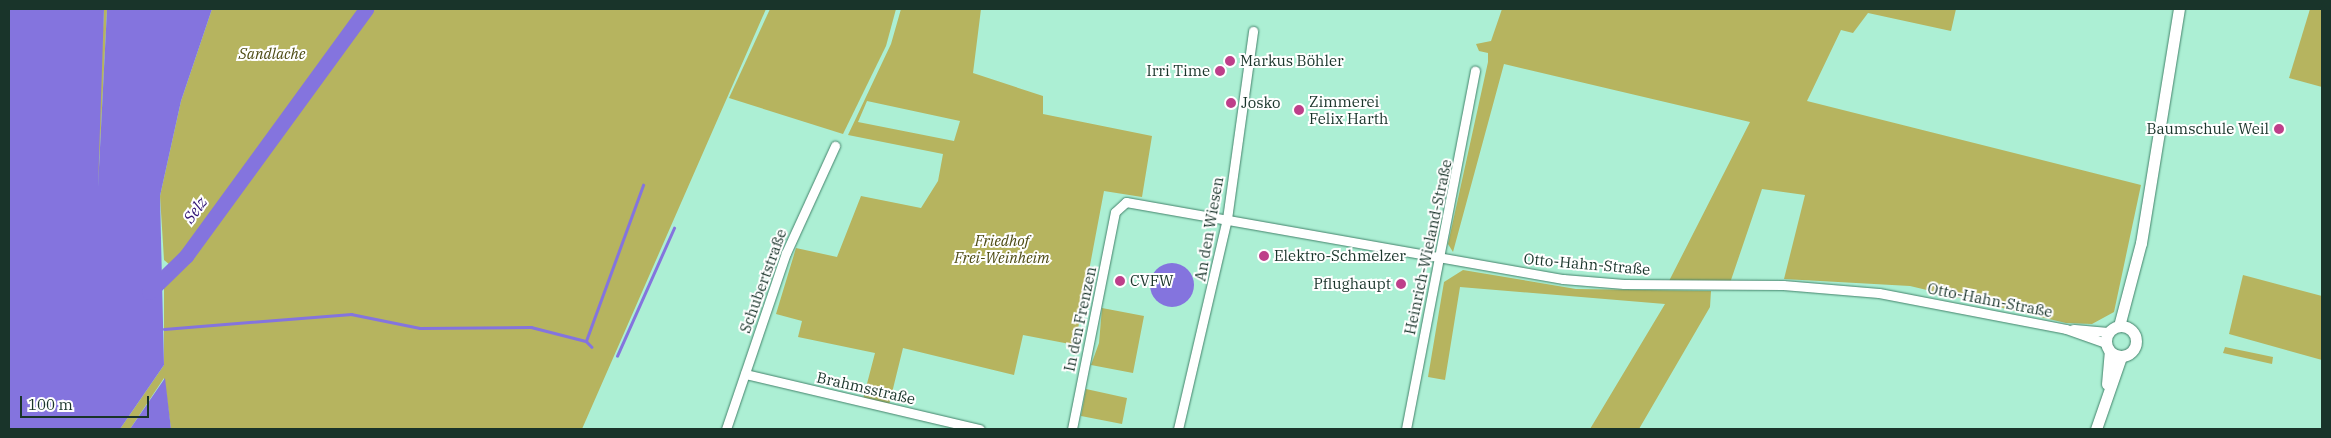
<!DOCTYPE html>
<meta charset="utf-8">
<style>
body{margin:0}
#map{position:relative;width:2331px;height:438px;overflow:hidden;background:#acefd4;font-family:"IBM Plex Serif",serif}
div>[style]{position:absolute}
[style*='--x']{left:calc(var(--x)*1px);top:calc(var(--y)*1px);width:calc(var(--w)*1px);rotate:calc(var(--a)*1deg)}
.green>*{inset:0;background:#b6b45f}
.water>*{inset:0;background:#8474de}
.round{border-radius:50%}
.stream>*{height:2.5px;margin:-1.25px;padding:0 1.25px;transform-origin:1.25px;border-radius:1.25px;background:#8474de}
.river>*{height:15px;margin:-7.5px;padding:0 7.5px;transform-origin:7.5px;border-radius:7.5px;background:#8474de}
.roads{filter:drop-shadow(0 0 1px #43836b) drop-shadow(0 0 1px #43836b)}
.minor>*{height:9px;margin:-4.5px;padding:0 4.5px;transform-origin:4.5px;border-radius:4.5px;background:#fff}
.major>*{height:11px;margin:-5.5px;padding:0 5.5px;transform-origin:5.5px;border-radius:5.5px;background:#fff}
.major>.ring{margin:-5.5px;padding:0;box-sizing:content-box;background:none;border:11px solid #fff;border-radius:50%}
.dots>*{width:14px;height:14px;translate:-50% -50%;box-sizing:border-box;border:2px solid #fff;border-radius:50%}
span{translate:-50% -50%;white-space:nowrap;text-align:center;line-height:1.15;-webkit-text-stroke:4px #fff;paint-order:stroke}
.park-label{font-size:15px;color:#4d4b14;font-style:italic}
.poi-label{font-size:15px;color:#19342a}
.left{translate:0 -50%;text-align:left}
.right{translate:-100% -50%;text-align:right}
.street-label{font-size:15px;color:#19342a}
.water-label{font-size:16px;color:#331776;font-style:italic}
.frame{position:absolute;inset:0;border:10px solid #19342a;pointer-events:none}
.scale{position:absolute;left:20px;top:396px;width:129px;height:22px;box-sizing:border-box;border:2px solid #19342a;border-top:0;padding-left:6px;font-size:15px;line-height:18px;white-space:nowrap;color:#19342a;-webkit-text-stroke:4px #fff;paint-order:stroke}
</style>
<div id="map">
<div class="green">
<i style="clip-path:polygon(104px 9px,107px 9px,98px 187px,95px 185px)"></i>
<i style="clip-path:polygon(212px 9px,766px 9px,582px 429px,171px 429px,164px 378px,130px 429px,120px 429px,164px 365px,164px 282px,185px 257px,170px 265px,164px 260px,160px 196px,181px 101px)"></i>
<i style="clip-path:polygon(770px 9px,896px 9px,886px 46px,843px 134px,729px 98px)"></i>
<i style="clip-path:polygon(evenodd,901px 9px,981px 9px,973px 73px,1043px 96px,1043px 114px,1152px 136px,1142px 197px,1104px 191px,1075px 345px,1023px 335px,1014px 375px,903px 348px,889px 405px,863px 399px,875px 353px,798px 337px,802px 321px,776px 314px,796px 248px,837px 257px,861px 196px,921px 208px,938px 181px,943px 154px,848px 135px,891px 44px,901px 9px,867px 101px,960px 121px,954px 141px,858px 122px,867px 101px)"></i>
<i style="clip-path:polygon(1502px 9px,1956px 9px,1951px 31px,1868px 13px,1853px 33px,1841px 30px,1807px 101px,2141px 185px,2114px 312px,2092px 324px,2066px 323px,1910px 286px,1784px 279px,1805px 195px,1762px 189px,1730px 283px,1668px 283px,1750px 122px,1504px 64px,1453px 252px,1448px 244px,1488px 62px,1488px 53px,1479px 51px,1476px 44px,1491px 41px)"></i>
<i style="clip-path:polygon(2310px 9px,2322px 9px,2322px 87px,2289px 78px)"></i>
<i style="clip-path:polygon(1463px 270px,1576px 289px,1711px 291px,1710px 307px,1639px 429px,1590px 429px,1665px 304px,1460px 287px,1445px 380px,1428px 377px,1444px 282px)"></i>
<i style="clip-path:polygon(2243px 275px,2322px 296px,2322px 360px,2229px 334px)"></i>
<i style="clip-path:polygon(1102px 308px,1144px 316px,1133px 373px,1091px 365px,1099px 343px)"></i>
<i style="clip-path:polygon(2225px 347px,2273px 357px,2272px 364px,2223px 353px)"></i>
<i style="clip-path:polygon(1086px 389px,1127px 398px,1122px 424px,1081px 416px)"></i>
</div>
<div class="water">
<i style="clip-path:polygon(9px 9px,104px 9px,98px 187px,107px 9px,212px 9px,181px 101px,160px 196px,164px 365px,120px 429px,9px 429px)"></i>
<i class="round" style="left:1150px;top:263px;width:44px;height:44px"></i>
<i style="clip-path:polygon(165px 378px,171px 429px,130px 429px)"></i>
</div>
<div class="stream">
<i style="--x:164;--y:329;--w:188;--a:-4.6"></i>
<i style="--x:351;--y:314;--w:70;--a:11.5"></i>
<i style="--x:420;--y:328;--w:111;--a:-0.5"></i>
<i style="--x:531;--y:327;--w:57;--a:14.3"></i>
<i style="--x:586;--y:341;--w:166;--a:-69.9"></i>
<i style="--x:586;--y:341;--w:8;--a:45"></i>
<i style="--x:617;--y:356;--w:140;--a:-66"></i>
</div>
<div class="river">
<i style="--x:149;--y:292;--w:52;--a:-44.2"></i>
<i style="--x:186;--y:256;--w:306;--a:-53.9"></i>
</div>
<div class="roads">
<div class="minor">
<i style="--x:2073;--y:329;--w:36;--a:5"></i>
<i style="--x:745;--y:374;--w:241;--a:13.2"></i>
<i style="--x:726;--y:429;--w:186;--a:-71.2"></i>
<i style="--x:786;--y:253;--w:118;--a:-65.4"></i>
<i style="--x:1072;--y:429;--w:221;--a:-78.8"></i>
<i style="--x:1115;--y:212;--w:15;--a:-42"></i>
<i style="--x:1126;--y:202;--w:444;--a:10"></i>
<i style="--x:1563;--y:279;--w:61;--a:4.7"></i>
<i style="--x:1624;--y:284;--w:159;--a:0.4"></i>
<i style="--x:1783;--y:285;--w:96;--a:4.8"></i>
<i style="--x:1879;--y:293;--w:190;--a:10.9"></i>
<i style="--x:2066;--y:329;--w:42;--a:19.3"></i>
<i style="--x:1178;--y:429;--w:216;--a:-76.9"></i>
<i style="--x:1227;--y:219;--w:190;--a:-82.1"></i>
<i style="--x:1406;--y:429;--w:365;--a:-79.1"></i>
</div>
<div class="major">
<i class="ring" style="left:2106px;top:326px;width:19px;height:19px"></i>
<i style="--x:2119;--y:326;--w:86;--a:-75.2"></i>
<i style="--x:2141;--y:243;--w:237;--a:-80.8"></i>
<i style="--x:2107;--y:384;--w:32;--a:-85"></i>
<i style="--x:2096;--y:429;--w:76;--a:-70.9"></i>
</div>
</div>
<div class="dots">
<i style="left:1230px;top:61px;background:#be3f8a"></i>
<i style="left:1220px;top:71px;background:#be3f8a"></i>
<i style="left:1231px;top:103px;background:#be3f8a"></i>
<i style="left:1299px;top:110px;background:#be3f8a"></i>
<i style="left:2279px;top:129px;background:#be3f8a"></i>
<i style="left:1264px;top:256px;background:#be3f8a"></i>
<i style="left:1120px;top:281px;background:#be3f8a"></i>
<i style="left:1401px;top:284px;background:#be3f8a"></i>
</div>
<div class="park-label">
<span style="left:272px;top:54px">Sandlache</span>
<span style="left:1002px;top:249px">Friedhof<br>Frei-Weinheim</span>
</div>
<div class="poi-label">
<span class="left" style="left:1240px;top:61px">Markus Böhler</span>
<span class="right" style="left:1210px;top:71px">Irri Time</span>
<span class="left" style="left:1309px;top:110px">Zimmerei<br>Felix Harth</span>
<span class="left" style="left:1241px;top:103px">Josko</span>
<span class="right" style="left:2269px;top:129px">Baumschule Weil</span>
<span class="left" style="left:1274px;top:256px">Elektro-Schmelzer</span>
<span class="left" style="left:1130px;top:281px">CVFW</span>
<span class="right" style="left:1391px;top:284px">Pflughaupt</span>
</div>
<div class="street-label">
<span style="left:1209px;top:229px;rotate:-80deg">An den Wiesen</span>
<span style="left:1428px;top:247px;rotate:-78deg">Heinrich-Wieland-Straße</span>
<span style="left:1587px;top:264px;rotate:5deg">Otto-Hahn-Straße</span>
<span style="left:763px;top:281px;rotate:-70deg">Schubertstraße</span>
<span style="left:1990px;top:300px;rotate:11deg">Otto-Hahn-Straße</span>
<span style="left:1080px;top:319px;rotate:-78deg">In den Frenzen</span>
<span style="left:866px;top:388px;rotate:13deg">Brahmsstraße</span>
</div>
<div class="water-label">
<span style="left:195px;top:210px;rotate:-54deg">Selz</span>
</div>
<div class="frame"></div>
<div class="scale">100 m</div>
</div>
